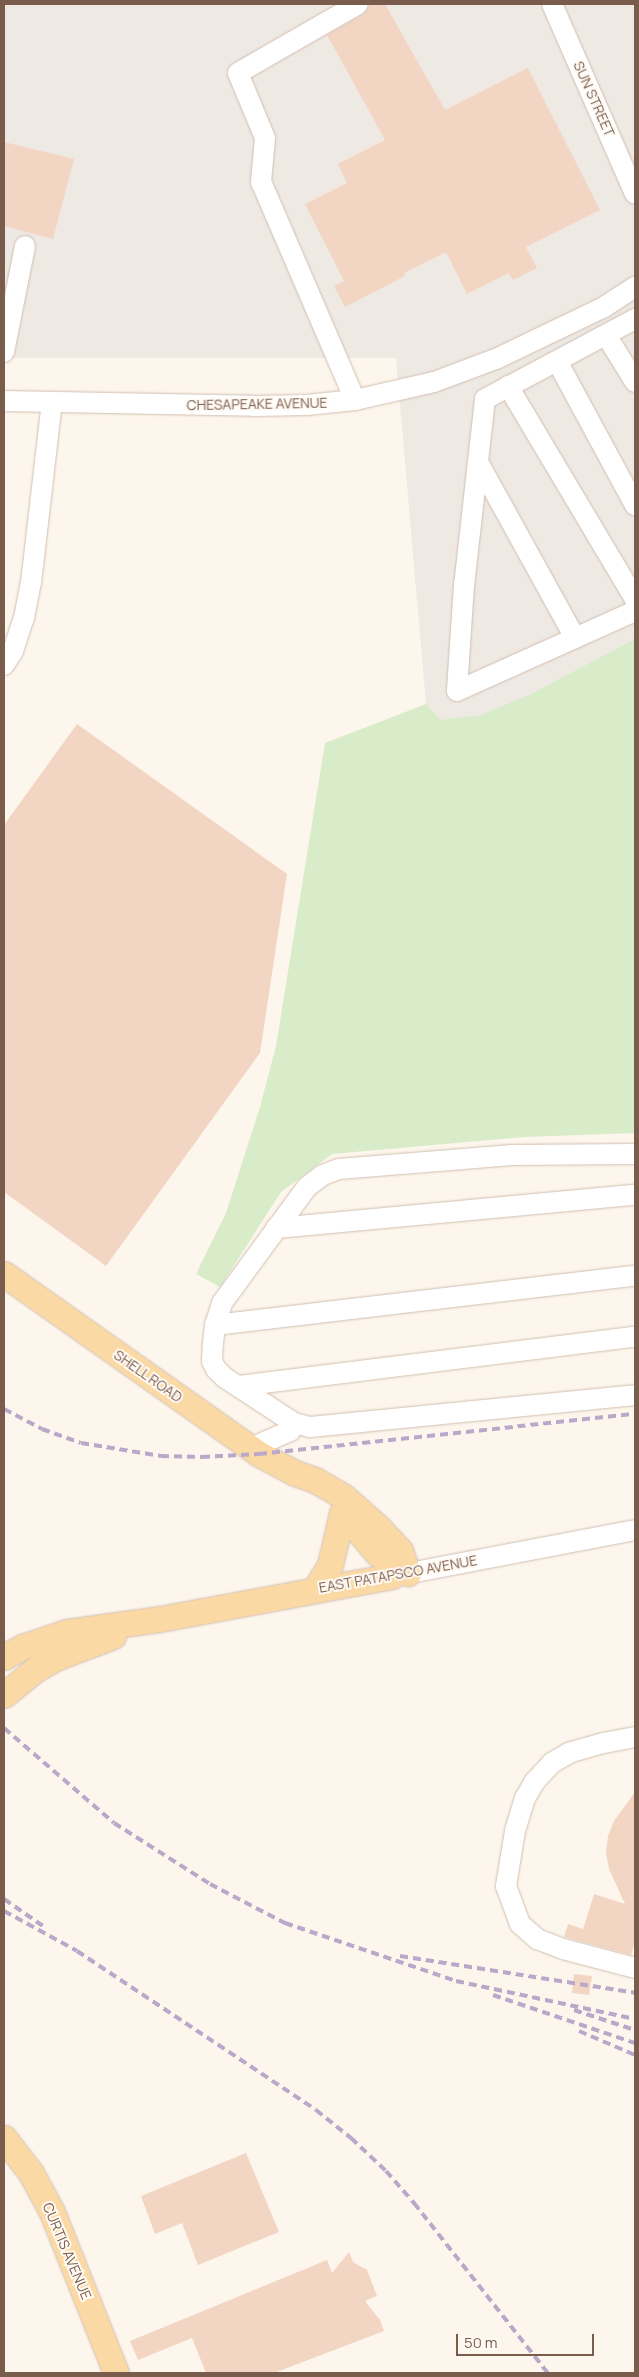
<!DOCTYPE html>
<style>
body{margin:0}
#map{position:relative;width:639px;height:2377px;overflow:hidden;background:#fdf6ec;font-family:Manrope,sans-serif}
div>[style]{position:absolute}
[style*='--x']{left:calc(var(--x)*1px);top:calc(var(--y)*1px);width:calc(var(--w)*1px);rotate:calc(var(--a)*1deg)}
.industrial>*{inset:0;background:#efe9e4}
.green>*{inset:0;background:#d8ecc9}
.building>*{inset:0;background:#f3d5c3}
.roads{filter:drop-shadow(0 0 1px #d1beb0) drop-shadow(0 0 1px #d1beb0)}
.minor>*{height:20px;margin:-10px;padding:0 10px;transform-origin:10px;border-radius:10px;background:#fff}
.major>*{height:25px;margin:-12.5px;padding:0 12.5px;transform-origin:12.5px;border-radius:12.5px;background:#fbd9a5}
.rail>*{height:4px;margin-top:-2px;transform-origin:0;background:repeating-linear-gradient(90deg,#b9a8c9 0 8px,transparent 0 13px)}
span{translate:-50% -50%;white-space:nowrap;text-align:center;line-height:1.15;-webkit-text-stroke:4px #fffaf3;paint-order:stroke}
.street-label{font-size:14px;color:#7a5c4d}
.frame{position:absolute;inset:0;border:5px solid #7a5c4d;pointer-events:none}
.scale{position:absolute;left:456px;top:2334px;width:138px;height:22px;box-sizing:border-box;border:2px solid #7a5c4d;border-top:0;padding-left:6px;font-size:15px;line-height:18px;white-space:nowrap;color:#7a5c4d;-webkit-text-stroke:4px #fffaf3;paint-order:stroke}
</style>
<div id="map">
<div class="industrial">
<i style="clip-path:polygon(4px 4px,635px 4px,635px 928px,426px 704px,396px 358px,4px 358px)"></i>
</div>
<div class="green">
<i style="clip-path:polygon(635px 639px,635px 1133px,524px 1137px,332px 1154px,281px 1192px,220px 1287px,196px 1274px,226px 1213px,260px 1107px,276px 1046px,325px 743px,426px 704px,441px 720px,481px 715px,529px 695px)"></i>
</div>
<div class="building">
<i style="clip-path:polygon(370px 4px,385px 4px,445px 110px,528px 68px,600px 210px,526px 247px,537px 268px,513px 280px,509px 273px,467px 294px,446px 252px,404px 273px,405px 276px,345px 307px,334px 286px,344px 281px,305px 204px,347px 183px,338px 164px,385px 140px,327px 35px,364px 14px)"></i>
<i style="clip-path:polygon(4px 142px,74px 159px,53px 239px,4px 226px)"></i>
<i style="clip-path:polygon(77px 724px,287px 874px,260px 1053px,106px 1266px,4px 1192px,4px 825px)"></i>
<i style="clip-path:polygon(635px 1792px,635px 1942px,631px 1955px,564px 1937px,568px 1924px,583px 1929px,594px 1894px,625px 1904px,609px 1869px,606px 1853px,608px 1836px,614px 1821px)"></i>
<i style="clip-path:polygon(574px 1974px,592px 1976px,589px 1995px,572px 1993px)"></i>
<i style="clip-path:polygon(246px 2153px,279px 2232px,198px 2265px,182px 2223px,155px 2234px,141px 2196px)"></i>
<i style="clip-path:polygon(349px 2252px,353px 2262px,367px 2270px,377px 2296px,365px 2301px,380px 2320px,384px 2331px,274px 2373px,206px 2373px,192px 2338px,138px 2360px,130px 2341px,327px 2260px,332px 2273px)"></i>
</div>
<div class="roads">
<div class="minor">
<i style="--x:552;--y:4;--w:207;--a:66.4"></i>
<i style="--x:635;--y:319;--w:170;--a:151.9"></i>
<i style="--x:485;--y:399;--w:187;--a:96.4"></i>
<i style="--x:464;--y:585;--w:106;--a:93.8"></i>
<i style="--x:457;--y:691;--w:195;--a:-24.2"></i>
<i style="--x:606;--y:335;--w:55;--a:58.3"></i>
<i style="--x:4;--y:352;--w:108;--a:-78.8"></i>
<i style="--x:557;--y:361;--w:164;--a:61.6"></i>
<i style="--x:508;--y:386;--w:248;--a:59.2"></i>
<i style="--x:355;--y:400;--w:237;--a:-113.3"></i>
<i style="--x:261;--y:182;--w:44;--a:-84.8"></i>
<i style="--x:265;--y:138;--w:70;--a:-112.6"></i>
<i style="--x:238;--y:73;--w:138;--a:-29.9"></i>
<i style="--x:4;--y:401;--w:250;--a:1.1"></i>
<i style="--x:254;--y:406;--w:53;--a:-1.1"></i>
<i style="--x:307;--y:405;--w:48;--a:-5.9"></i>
<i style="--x:355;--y:400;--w:81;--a:-12.8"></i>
<i style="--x:434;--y:382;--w:66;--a:-20.4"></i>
<i style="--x:496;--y:359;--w:120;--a:-25.7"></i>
<i style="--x:604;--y:307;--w:37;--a:-33"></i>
<i style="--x:478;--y:462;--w:201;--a:61.1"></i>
<i style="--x:4;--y:665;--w:17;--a:-57"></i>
<i style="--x:13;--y:651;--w:35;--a:-72"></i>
<i style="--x:24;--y:618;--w:36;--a:-79"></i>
<i style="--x:31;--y:583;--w:182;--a:-83.4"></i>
<i style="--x:276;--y:1228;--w:361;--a:-5.3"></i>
<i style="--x:215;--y:1325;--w:423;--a:-6.7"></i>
<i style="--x:239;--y:1386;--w:399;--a:-7.1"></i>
<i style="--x:294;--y:1423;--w:82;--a:-146.9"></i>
<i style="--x:225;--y:1378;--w:13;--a:-135"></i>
<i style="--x:216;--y:1369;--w:9;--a:-117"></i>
<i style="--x:212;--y:1361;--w:17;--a:-87"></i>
<i style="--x:213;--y:1344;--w:19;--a:-84"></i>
<i style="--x:215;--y:1325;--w:23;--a:-72"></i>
<i style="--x:222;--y:1303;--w:144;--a:-53.8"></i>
<i style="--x:307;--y:1187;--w:20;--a:-37"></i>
<i style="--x:323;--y:1175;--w:17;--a:-21"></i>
<i style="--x:339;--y:1169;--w:174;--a:-4.6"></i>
<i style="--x:512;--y:1155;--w:123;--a:-0.5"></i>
<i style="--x:251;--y:1448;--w:43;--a:-23.6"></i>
<i style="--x:290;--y:1431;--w:9;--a:-63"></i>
<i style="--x:294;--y:1423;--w:16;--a:14"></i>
<i style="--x:310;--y:1427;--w:327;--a:-5.6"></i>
<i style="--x:394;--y:1576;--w:245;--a:-10.8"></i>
<i style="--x:635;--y:1737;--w:33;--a:169"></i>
<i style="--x:603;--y:1743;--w:35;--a:164"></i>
<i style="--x:569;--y:1753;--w:20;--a:150"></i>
<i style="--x:552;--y:1763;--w:25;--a:133"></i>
<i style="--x:535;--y:1781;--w:20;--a:120"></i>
<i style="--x:525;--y:1798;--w:34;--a:107"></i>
<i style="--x:515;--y:1831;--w:56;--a:99.3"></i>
<i style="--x:506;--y:1886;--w:40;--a:69.8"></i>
<i style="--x:520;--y:1924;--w:23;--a:41"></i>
<i style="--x:537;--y:1939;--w:28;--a:21"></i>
<i style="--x:563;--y:1949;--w:74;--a:14.8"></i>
</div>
<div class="major">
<i style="--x:4;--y:1274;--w:312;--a:35.2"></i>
<i style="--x:259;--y:1454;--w:41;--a:27.8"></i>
<i style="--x:295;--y:1473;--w:21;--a:19"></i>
<i style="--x:315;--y:1480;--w:32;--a:30"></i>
<i style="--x:343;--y:1496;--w:47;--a:41.5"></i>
<i style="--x:378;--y:1527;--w:33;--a:47"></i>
<i style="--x:400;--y:1551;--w:23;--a:70"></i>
<i style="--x:349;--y:1520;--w:43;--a:49.7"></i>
<i style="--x:377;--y:1553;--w:37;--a:33"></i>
<i style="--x:315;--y:1589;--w:28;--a:-58"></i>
<i style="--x:330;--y:1565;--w:53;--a:-77"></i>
<i style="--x:4;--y:1657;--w:21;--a:-29"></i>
<i style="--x:22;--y:1647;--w:47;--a:-18.4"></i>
<i style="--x:67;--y:1632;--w:94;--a:-8"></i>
<i style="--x:160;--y:1619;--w:236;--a:-10.5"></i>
<i style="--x:4;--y:1695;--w:41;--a:-39.1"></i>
<i style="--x:36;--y:1669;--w:25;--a:-29"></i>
<i style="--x:58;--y:1657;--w:59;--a:-20.9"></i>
<i style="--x:4;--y:2138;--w:44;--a:52.4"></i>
<i style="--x:31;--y:2173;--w:44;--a:61.7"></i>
<i style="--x:52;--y:2212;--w:173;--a:68.3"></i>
</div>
</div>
<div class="rail">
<i style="--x:4;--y:1409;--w:43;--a:27.8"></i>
<i style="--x:42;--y:1429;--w:41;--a:19.7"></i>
<i style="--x:81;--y:1443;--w:81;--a:9.2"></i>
<i style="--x:161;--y:1456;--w:41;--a:1.4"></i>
<i style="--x:202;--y:1457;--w:57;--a:-3"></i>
<i style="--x:259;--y:1454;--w:378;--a:-6.1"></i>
<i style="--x:4;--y:1728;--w:145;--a:40.8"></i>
<i style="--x:114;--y:1823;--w:114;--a:32.4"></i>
<i style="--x:210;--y:1884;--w:85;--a:27.5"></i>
<i style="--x:285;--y:1923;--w:181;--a:18.7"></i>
<i style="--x:456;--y:1981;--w:183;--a:12"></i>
<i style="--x:4;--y:1899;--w:47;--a:34.7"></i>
<i style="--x:4;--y:1911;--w:83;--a:28.7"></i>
<i style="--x:77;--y:1951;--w:287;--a:33.6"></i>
<i style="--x:316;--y:2110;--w:45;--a:38.7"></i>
<i style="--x:351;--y:2138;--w:48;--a:43.3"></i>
<i style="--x:386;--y:2171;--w:43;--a:48.8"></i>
<i style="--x:414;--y:2203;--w:216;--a:51.8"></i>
<i style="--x:400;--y:1956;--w:238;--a:8.9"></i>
<i style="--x:493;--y:1995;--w:150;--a:18.7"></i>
<i style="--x:574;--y:2010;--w:64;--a:18.2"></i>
<i style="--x:579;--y:2031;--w:61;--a:23.2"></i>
</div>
<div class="street-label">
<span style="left:594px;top:99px;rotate:66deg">SUN STREET</span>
<span style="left:257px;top:404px;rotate:-1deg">CHESAPEAKE AVENUE</span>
<span style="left:148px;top:1376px;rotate:35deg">SHELL ROAD</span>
<span style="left:398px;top:1574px;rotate:-10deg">EAST PATAPSCO AVENUE</span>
<span style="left:67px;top:2251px;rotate:67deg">CURTIS AVENUE</span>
</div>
<div class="frame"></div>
<div class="scale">50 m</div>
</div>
